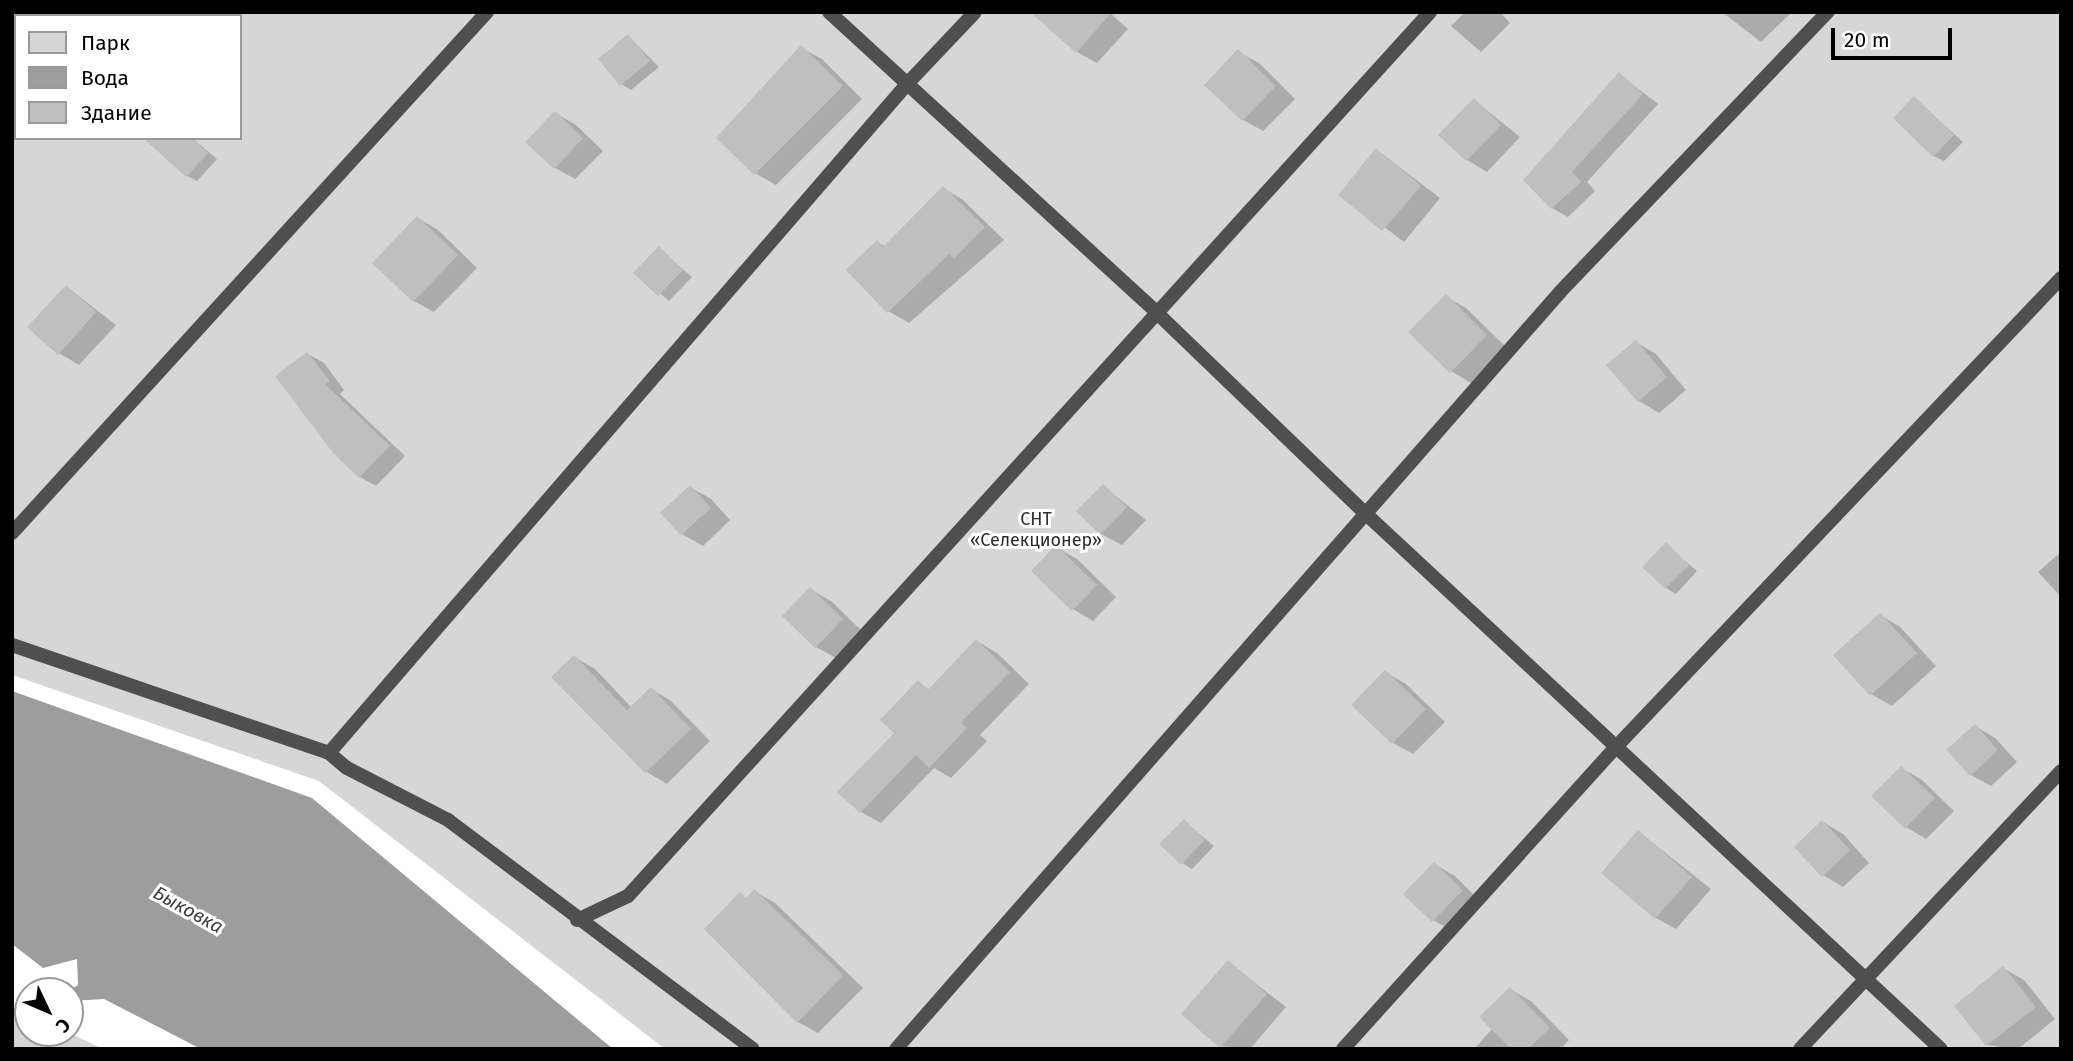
<!DOCTYPE html>
<meta charset="utf-8">
<style>
body{margin:0}
#map{position:relative;width:2073px;height:1061px;overflow:hidden;background:#fff;font-family:"Fira Sans",sans-serif}
div>[style]{position:absolute}
[style*='--x']{left:calc(var(--x)*1px);top:calc(var(--y)*1px);width:calc(var(--w)*1px);rotate:calc(var(--a)*1deg)}
.green>*{inset:0;background:#d6d6d6}
.water>*{inset:0;background:#9d9d9d}
.shadow>*{inset:0;background:#0003}
.building>*{inset:0;background:#bfbfbf}
.lane>*{height:14px;margin:-7px;padding:0 7px;transform-origin:7px;border-radius:7px;background:#4f4f4f}
span{translate:-50% -50%;white-space:nowrap;text-align:center;line-height:1.15;-webkit-text-stroke:6px #fff;paint-order:stroke}
.park-label{font-size:18px;color:#2d2d2d}
.water-label{font-size:19px;color:#3e3e3e;font-style:italic}
.frame{position:absolute;inset:0;border:14px solid #000;pointer-events:none}
.legend{position:absolute;left:14px;top:14px;width:228px;height:126px;box-sizing:border-box;background:#fff;border:2px solid #999;margin:0;padding:9px 12px;list-style:none;font-size:21px;color:#000}
.legend li{display:flex;align-items:center;gap:14px;height:35px}
.legend b{width:35px;border:2px solid #999}
.north{position:absolute;left:14px;top:977px;width:70px;height:70px;box-sizing:border-box;background:#fff;border:2px solid #999;border-radius:50%;rotate:134deg;font-size:19px;font-weight:700;line-height:28px;text-align:center;color:#000}
.north::after{content:'';display:block;margin:auto;width:24px;height:32px;background:#000;clip-path:polygon(50% 0,100% 100%,50% 72%,0 100%)}
.scale{position:absolute;left:1831px;top:28px;width:121px;height:32px;box-sizing:border-box;border:4px solid #000;border-top:0;padding-left:9px;font-size:21px;line-height:24px;white-space:nowrap;color:#000;-webkit-text-stroke:5px #fff;paint-order:stroke}
</style>
<div id="map">
<div class="green">
<i style="clip-path:polygon(evenodd,12px 12px,2061px 12px,2061px 1049px,665px 1049px,319px 781px,12px 675px,12px 12px,16px 16px,240px 16px,240px 138px,16px 138px,16px 16px)"></i>
<i style="clip-path:polygon(12px 1006px,28px 1013px,28px 1033px,70px 1033px,103px 1049px,12px 1049px)"></i>
</div>
<div class="water">
<i style="clip-path:polygon(12px 691px,312px 798px,613px 1049px,201px 1049px,104px 999px,70px 1001px,69px 991px,78px 985px,77px 959px,43px 968px,12px 944px)"></i>
</div>
<div class="shadow">
<i style="clip-path:polygon(1109px 12px,1128px 29px,1097px 63px,1077px 52px)"></i>
<i style="clip-path:polygon(1465px 12px,1500px 12px,1510px 23px,1481px 52px,1451px 26px)"></i>
<i style="clip-path:polygon(1722px 12px,1792px 12px,1761px 42px)"></i>
<i style="clip-path:polygon(628px 36px,659px 67px,631px 90px,621px 84px)"></i>
<i style="clip-path:polygon(801px 48px,822px 59px,862px 99px,776px 185px,755px 173px)"></i>
<i style="clip-path:polygon(1238px 52px,1259px 63px,1295px 99px,1263px 131px,1243px 120px)"></i>
<i style="clip-path:polygon(1619px 74px,1658px 104px,1587px 182px,1595px 191px,1568px 217px,1552px 208px,1526px 180px)"></i>
<i style="clip-path:polygon(1914px 98px,1963px 142px,1944px 161px,1934px 156px)"></i>
<i style="clip-path:polygon(1474px 100px,1520px 137px,1487px 172px,1467px 160px)"></i>
<i style="clip-path:polygon(555px 113px,576px 125px,603px 151px,575px 179px,555px 168px)"></i>
<i style="clip-path:polygon(192px 138px,217px 159px,197px 181px,187px 176px)"></i>
<i style="clip-path:polygon(1377px 150px,1440px 198px,1404px 242px,1341px 194px)"></i>
<i style="clip-path:polygon(943px 188px,963px 200px,1004px 240px,909px 323px,888px 311px,877px 242px,886px 247px)"></i>
<i style="clip-path:polygon(418px 218px,438px 230px,477px 268px,434px 312px,414px 301px)"></i>
<i style="clip-path:polygon(659px 249px,692px 277px,669px 301px,636px 273px)"></i>
<i style="clip-path:polygon(67px 287px,116px 325px,79px 365px,59px 353px)"></i>
<i style="clip-path:polygon(1446px 297px,1466px 308px,1507px 348px,1471px 383px,1451px 371px)"></i>
<i style="clip-path:polygon(1636px 342px,1656px 354px,1686px 390px,1659px 413px,1639px 401px)"></i>
<i style="clip-path:polygon(308px 354px,324px 363px,344px 390px,340px 394px,405px 456px,376px 486px,360px 477px)"></i>
<i style="clip-path:polygon(1103px 486px,1146px 520px,1122px 545px,1101px 534px)"></i>
<i style="clip-path:polygon(690px 487px,711px 499px,730px 520px,703px 546px,682px 534px,663px 513px)"></i>
<i style="clip-path:polygon(1666px 545px,1697px 571px,1676px 594px,1666px 588px)"></i>
<i style="clip-path:polygon(1056px 547px,1077px 559px,1116px 597px,1093px 621px,1073px 609px)"></i>
<i style="clip-path:polygon(2061px 552px,2061px 597px,2038px 572px)"></i>
<i style="clip-path:polygon(810px 589px,831px 601px,862px 631px,836px 658px,816px 647px)"></i>
<i style="clip-path:polygon(1880px 615px,1900px 627px,1936px 666px,1892px 706px,1871px 694px)"></i>
<i style="clip-path:polygon(977px 641px,997px 653px,1029px 684px,980px 735px,987px 741px,951px 778px,934px 768px,881px 823px,861px 812px,918px 683px,930px 690px)"></i>
<i style="clip-path:polygon(574px 657px,595px 669px,632px 708px,651px 689px,671px 701px,710px 741px,667px 784px,647px 772px,553px 677px)"></i>
<i style="clip-path:polygon(1385px 672px,1406px 684px,1445px 722px,1413px 754px,1393px 743px)"></i>
<i style="clip-path:polygon(1975px 726px,1995px 738px,2017px 762px,1991px 786px,1971px 775px)"></i>
<i style="clip-path:polygon(1901px 768px,1922px 780px,1954px 811px,1926px 839px,1906px 827px)"></i>
<i style="clip-path:polygon(1184px 821px,1214px 846px,1192px 869px,1182px 863px)"></i>
<i style="clip-path:polygon(1823px 822px,1843px 834px,1869px 863px,1843px 887px,1823px 875px)"></i>
<i style="clip-path:polygon(1639px 832px,1711px 889px,1676px 929px,1656px 918px)"></i>
<i style="clip-path:polygon(1434px 864px,1455px 876px,1482px 903px,1454px 932px,1433px 920px)"></i>
<i style="clip-path:polygon(754px 891px,775px 903px,863px 988px,818px 1033px,798px 1022px,740px 894px,747px 899px)"></i>
<i style="clip-path:polygon(1228px 962px,1286px 1007px,1250px 1049px,1221px 1046px)"></i>
<i style="clip-path:polygon(2003px 968px,2024px 980px,2055px 1019px,2018px 1049px,1987px 1045px,1956px 1006px)"></i>
<i style="clip-path:polygon(1510px 989px,1531px 1001px,1569px 1040px,1560px 1049px,1474px 1049px,1493px 1028px)"></i>
</div>
<div class="building">
<i style="clip-path:polygon(1030px 12px,1112px 12px,1076px 53px)"></i>
<i style="clip-path:polygon(628px 34px,650px 61px,620px 86px,598px 59px)"></i>
<i style="clip-path:polygon(801px 45px,843px 86px,754px 175px,716px 138px)"></i>
<i style="clip-path:polygon(1238px 49px,1276px 86px,1242px 121px,1204px 85px)"></i>
<i style="clip-path:polygon(1619px 72px,1643px 94px,1572px 172px,1581px 182px,1551px 209px,1523px 180px)"></i>
<i style="clip-path:polygon(1914px 96px,1954px 135px,1933px 157px,1893px 118px)"></i>
<i style="clip-path:polygon(1474px 98px,1501px 125px,1466px 161px,1438px 135px)"></i>
<i style="clip-path:polygon(555px 111px,583px 138px,554px 169px,525px 142px)"></i>
<i style="clip-path:polygon(143px 138px,192px 138px,208px 153px,186px 177px)"></i>
<i style="clip-path:polygon(1376px 148px,1421px 186px,1382px 231px,1338px 195px)"></i>
<i style="clip-path:polygon(943px 186px,985px 227px,954px 259px,949px 254px,887px 313px,846px 270px,877px 240px,883px 247px)"></i>
<i style="clip-path:polygon(417px 216px,458px 255px,413px 302px,372px 263px)"></i>
<i style="clip-path:polygon(659px 246px,683px 270px,658px 296px,633px 273px)"></i>
<i style="clip-path:polygon(66px 285px,96px 312px,58px 355px,27px 327px)"></i>
<i style="clip-path:polygon(1446px 294px,1487px 335px,1450px 373px,1408px 332px)"></i>
<i style="clip-path:polygon(1636px 340px,1667px 377px,1638px 402px,1606px 365px)"></i>
<i style="clip-path:polygon(307px 352px,330px 381px,325px 384px,390px 446px,359px 478px,333px 453px,275px 376px)"></i>
<i style="clip-path:polygon(1103px 484px,1127px 507px,1100px 535px,1076px 511px)"></i>
<i style="clip-path:polygon(690px 485px,711px 508px,681px 535px,660px 513px)"></i>
<i style="clip-path:polygon(1666px 542px,1689px 565px,1665px 589px,1642px 567px)"></i>
<i style="clip-path:polygon(1056px 545px,1097px 585px,1072px 611px,1031px 571px)"></i>
<i style="clip-path:polygon(810px 587px,843px 619px,815px 648px,782px 616px)"></i>
<i style="clip-path:polygon(1880px 613px,1917px 653px,1870px 696px,1833px 655px)"></i>
<i style="clip-path:polygon(976px 639px,1010px 672px,961px 722px,967px 728px,929px 768px,916px 755px,860px 813px,837px 792px,894px 733px,880px 720px,918px 680px,928px 690px)"></i>
<i style="clip-path:polygon(574px 655px,627px 710px,651px 687px,691px 729px,645px 773px,551px 677px)"></i>
<i style="clip-path:polygon(1385px 670px,1426px 709px,1392px 744px,1351px 705px)"></i>
<i style="clip-path:polygon(1975px 724px,1998px 750px,1970px 776px,1946px 750px)"></i>
<i style="clip-path:polygon(1901px 766px,1935px 798px,1905px 829px,1871px 796px)"></i>
<i style="clip-path:polygon(1184px 819px,1205px 840px,1181px 865px,1159px 844px)"></i>
<i style="clip-path:polygon(1822px 820px,1850px 850px,1822px 877px,1794px 847px)"></i>
<i style="clip-path:polygon(1638px 830px,1692px 877px,1655px 919px,1601px 873px)"></i>
<i style="clip-path:polygon(1434px 862px,1463px 890px,1432px 922px,1403px 894px)"></i>
<i style="clip-path:polygon(754px 889px,843px 975px,797px 1023px,704px 929px,740px 892px,746px 898px)"></i>
<i style="clip-path:polygon(1228px 960px,1267px 994px,1220px 1048px,1181px 1014px)"></i>
<i style="clip-path:polygon(2003px 966px,2036px 1007px,1986px 1046px,1954px 1006px)"></i>
<i style="clip-path:polygon(1510px 987px,1550px 1028px,1528px 1049px,1511px 1049px,1479px 1017px)"></i>
</div>
<div class="lane">
<i style="--x:829;--y:12;--w:444;--a:42.5"></i>
<i style="--x:1156;--y:312;--w:291;--a:43.9"></i>
<i style="--x:1366;--y:514;--w:785;--a:42.94"></i>
<i style="--x:38;--y:16;--w:5;--a:-53"></i>
<i style="--x:12;--y:44;--w:5;--a:-37"></i>
<i style="--x:12;--y:533;--w:705;--a:-47.64"></i>
<i style="--x:12;--y:645;--w:335;--a:18.8"></i>
<i style="--x:329;--y:753;--w:23;--a:40"></i>
<i style="--x:347;--y:768;--w:114;--a:27.2"></i>
<i style="--x:448;--y:820;--w:381;--a:36.9"></i>
<i style="--x:329;--y:753;--w:884;--a:-49.17"></i>
<i style="--x:907;--y:84;--w:99;--a:-46.6"></i>
<i style="--x:577;--y:920;--w:56;--a:-25.2"></i>
<i style="--x:628;--y:896;--w:1194;--a:-47.78"></i>
<i style="--x:896;--y:1049;--w:1007;--a:-48.74"></i>
<i style="--x:1560;--y:292;--w:388;--a:-46.3"></i>
<i style="--x:1343;--y:1049;--w:406;--a:-47.9"></i>
<i style="--x:1615;--y:748;--w:648;--a:-46.5"></i>
<i style="--x:1800;--y:1049;--w:381;--a:-46.8"></i>
</div>
<div class="park-label">
<span style="left:1036px;top:530px">СНТ<br>«Селекционер»</span>
</div>
<div class="water-label">
<span style="left:188px;top:910px;rotate:29deg">Быковка</span>
</div>
<div class="frame"></div>
<ul class="legend">
<li><b style="height:19px;background:#d6d6d6"></b>Парк</li>
<li><b style="height:19px;background:#9d9d9d"></b>Вода</li>
<li><b style="height:19px;background:#bfbfbf"></b>Здание</li>
</ul>
<div class="north">С</div>
<div class="scale">20 m</div>
</div>
